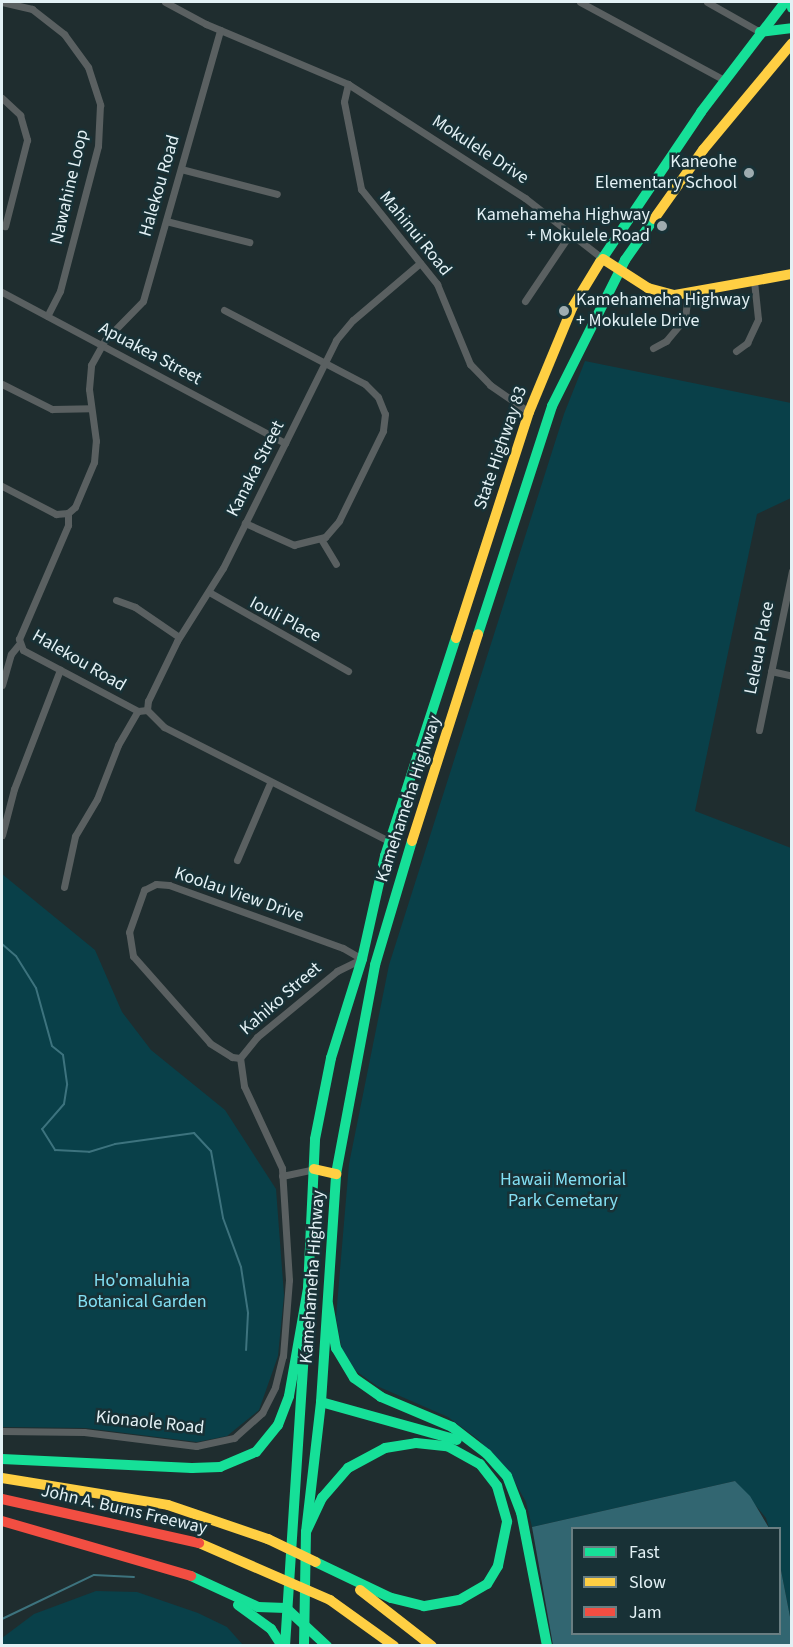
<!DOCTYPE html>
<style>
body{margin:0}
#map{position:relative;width:793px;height:1647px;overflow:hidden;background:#1f2d2f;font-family:"Source Sans 3",sans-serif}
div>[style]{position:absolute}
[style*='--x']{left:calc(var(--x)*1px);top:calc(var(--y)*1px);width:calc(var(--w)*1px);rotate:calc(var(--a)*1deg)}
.green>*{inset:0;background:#094049}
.forest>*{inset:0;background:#326671}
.stream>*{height:2px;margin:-1px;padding:0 1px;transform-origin:1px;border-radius:1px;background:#3d737e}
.street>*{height:7px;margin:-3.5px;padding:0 3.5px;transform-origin:3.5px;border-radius:3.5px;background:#5a6061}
.fast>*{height:10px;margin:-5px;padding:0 5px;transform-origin:5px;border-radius:5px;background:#16e098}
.slow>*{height:10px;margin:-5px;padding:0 5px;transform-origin:5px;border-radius:5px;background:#ffcf43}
.jam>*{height:10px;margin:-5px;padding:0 5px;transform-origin:5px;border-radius:5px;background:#f24e42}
.dots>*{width:16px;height:16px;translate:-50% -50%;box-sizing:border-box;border:3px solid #183136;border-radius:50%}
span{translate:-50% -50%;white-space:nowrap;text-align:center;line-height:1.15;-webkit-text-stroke:5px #183136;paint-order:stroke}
.street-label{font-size:18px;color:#e3f1f5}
.poi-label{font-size:18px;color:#e3f1f5}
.right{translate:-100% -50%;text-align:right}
.left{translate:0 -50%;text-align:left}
.park-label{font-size:18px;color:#83e0f4}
.frame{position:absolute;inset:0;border:3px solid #e3f1f5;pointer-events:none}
.legend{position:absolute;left:571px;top:1527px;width:210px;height:108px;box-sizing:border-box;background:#183136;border:2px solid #697e82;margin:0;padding:8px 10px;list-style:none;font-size:18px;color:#e3f1f5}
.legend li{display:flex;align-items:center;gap:12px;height:30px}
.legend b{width:30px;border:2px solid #697e82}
</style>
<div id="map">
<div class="green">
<i style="clip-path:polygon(585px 361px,791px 403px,791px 498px,757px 514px,695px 811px,791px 848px,791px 1622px,780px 1565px,780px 1528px,769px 1528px,766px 1518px,735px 1481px,532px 1527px,526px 1502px,513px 1479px,479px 1440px,448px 1417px,377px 1386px,356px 1371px,342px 1350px,336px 1317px,349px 1164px,389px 965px,564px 414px)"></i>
<i style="clip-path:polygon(2px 874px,95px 950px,122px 1012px,151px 1050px,225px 1110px,276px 1189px,284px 1295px,278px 1356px,259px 1410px,227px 1436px,197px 1442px,85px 1428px,2px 1427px)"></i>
<i style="clip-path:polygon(96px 1591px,137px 1592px,198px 1613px,227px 1627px,243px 1645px,2px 1645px,2px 1638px,34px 1614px)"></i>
</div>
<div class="forest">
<i style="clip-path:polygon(735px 1481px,750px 1496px,769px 1528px,572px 1528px,572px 1634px,780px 1634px,780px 1565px,791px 1622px,791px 1645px,553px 1645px,532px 1527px)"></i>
</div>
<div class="stream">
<i style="--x:2;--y:944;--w:18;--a:41"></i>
<i style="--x:16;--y:956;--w:38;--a:58"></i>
<i style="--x:36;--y:988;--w:60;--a:74.6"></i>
<i style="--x:52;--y:1046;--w:14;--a:39"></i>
<i style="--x:63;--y:1055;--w:30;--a:82"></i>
<i style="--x:67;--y:1085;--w:19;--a:99"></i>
<i style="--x:64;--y:1104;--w:33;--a:131"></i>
<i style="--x:42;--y:1129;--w:25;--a:58"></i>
<i style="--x:55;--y:1150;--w:34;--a:3"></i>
<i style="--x:89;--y:1152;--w:27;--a:-17"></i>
<i style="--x:115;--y:1144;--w:80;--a:-7.9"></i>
<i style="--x:194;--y:1133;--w:25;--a:47"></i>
<i style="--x:211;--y:1151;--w:68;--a:79.8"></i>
<i style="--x:223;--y:1218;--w:52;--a:69.8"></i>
<i style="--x:241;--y:1267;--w:47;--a:81.3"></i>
<i style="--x:248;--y:1313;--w:37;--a:93"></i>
<i style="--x:2;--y:1619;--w:102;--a:-25.6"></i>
<i style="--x:94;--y:1575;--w:40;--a:2.9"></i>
</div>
<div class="street">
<i style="--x:2;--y:2;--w:31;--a:13"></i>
<i style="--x:32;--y:9;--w:41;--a:38"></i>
<i style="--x:64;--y:34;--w:41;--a:54"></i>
<i style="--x:88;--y:67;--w:40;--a:72"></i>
<i style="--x:100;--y:105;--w:41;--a:92.8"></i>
<i style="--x:98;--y:146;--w:150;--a:104.7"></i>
<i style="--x:60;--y:291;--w:28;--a:117"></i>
<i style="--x:165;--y:2;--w:47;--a:28.2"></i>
<i style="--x:206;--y:24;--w:154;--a:22.9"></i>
<i style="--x:348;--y:84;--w:18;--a:103"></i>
<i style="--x:344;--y:102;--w:89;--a:78.9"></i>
<i style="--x:361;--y:189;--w:122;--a:51.3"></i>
<i style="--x:437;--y:284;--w:87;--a:67.6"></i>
<i style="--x:470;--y:364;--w:29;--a:46"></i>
<i style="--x:490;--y:385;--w:47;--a:34.7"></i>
<i style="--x:580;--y:2;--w:164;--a:28.4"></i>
<i style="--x:707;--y:2;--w:61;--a:29.5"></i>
<i style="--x:348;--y:84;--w:211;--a:32.8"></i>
<i style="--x:525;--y:198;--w:99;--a:38"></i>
<i style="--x:2;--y:98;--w:25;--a:43"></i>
<i style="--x:20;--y:115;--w:26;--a:74"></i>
<i style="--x:27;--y:140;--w:89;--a:104.3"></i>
<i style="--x:181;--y:169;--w:99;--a:14.6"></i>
<i style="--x:166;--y:221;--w:86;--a:14.2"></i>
<i style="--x:2;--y:292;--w:321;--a:28.1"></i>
<i style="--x:525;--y:301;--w:81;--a:-56.1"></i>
<i style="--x:224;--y:310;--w:159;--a:27.7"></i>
<i style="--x:365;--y:384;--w:18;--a:45"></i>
<i style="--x:378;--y:397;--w:18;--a:68"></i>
<i style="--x:385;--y:414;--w:17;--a:97"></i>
<i style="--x:383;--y:431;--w:100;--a:116.1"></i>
<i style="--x:339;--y:521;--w:21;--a:131"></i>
<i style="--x:325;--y:537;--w:32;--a:166"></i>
<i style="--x:294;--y:545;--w:54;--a:-155.8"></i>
<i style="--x:653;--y:348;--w:15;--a:-28"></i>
<i style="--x:666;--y:341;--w:30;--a:-50"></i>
<i style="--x:685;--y:318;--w:23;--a:-83"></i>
<i style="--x:736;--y:351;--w:14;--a:-36"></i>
<i style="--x:747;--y:343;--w:26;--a:-65"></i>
<i style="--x:758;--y:319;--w:38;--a:-96"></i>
<i style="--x:2;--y:384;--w:56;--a:26.6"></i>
<i style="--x:52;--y:409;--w:39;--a:-1"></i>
<i style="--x:2;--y:486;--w:61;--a:27.4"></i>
<i style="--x:56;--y:514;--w:12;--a:-5"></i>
<i style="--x:321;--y:539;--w:29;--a:59"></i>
<i style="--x:209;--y:592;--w:160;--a:29.6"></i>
<i style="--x:116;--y:600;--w:20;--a:20"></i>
<i style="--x:135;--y:607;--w:53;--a:34.3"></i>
<i style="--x:771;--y:671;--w:22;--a:13"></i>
<i style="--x:2;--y:685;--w:32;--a:-74"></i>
<i style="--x:11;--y:654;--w:13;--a:-51"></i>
<i style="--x:147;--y:710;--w:9;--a:174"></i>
<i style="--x:138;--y:711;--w:130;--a:-152.1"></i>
<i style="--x:23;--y:650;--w:12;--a:-110"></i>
<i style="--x:19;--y:639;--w:124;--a:-66.7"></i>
<i style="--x:68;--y:525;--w:12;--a:-90"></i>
<i style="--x:68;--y:513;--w:9;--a:-41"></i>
<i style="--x:75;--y:507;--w:49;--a:-67.1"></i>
<i style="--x:94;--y:462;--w:21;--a:-85"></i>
<i style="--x:96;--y:441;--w:52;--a:-97.7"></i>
<i style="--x:89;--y:389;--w:24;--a:-85"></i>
<i style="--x:91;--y:365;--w:29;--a:-61"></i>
<i style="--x:105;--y:340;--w:54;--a:-45.7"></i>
<i style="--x:143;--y:301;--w:282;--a:-74.1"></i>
<i style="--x:147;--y:710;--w:9;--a:-84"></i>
<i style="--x:148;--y:701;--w:67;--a:-64.2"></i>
<i style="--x:177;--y:641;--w:86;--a:-57.8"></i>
<i style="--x:223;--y:568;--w:254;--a:-63.6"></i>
<i style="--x:336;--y:340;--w:26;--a:-50"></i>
<i style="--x:353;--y:320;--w:88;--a:-40.4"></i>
<i style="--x:147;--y:710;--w:24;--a:45"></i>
<i style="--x:164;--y:727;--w:254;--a:26.9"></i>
<i style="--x:759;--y:730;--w:162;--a:-78.3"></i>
<i style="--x:2;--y:835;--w:48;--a:-75.4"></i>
<i style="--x:14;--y:789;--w:128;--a:-68.9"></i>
<i style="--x:237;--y:860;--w:84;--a:-66.8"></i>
<i style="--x:64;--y:887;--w:52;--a:-77.8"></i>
<i style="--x:75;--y:836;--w:43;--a:-59.3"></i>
<i style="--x:97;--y:799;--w:58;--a:-68.7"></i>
<i style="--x:118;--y:745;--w:39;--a:-60"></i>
<i style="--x:240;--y:1058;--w:8;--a:-173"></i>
<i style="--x:232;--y:1057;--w:26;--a:-148"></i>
<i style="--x:210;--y:1043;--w:116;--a:-131.5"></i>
<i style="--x:133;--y:956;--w:24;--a:-99"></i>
<i style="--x:129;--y:932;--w:45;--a:-70.3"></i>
<i style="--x:144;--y:890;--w:13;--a:-27"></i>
<i style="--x:156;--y:884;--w:13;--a:4"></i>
<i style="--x:169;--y:885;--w:185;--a:19.9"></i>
<i style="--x:343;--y:948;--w:22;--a:30"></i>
<i style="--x:282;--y:1176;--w:33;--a:-12"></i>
<i style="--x:2;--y:1431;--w:82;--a:0.7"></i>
<i style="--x:84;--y:1432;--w:113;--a:7.1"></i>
<i style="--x:196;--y:1446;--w:39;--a:-12"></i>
<i style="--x:234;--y:1438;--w:38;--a:-42"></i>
<i style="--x:262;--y:1413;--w:29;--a:-63"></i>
<i style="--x:275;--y:1387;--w:32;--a:-76"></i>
<i style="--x:283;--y:1356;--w:76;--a:-85.5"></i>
<i style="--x:289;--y:1280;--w:112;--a:-93.6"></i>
<i style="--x:282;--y:1168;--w:90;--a:-114.9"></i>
<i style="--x:244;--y:1086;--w:28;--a:-98"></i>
<i style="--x:240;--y:1058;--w:27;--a:-51"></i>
<i style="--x:257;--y:1037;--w:104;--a:-39.5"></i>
<i style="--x:337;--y:971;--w:28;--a:-26"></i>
</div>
<div class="fast">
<i style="--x:792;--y:6;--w:2;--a:90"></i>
<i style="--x:760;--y:32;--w:32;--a:-7"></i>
<i style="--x:600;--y:262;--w:181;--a:-56"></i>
<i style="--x:701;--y:112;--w:138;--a:-52.6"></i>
<i style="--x:478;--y:634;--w:240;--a:-72"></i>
<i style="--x:552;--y:406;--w:163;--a:-63.4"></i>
<i style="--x:625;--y:260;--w:50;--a:-54.7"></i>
<i style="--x:308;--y:1289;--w:150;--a:-87.3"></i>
<i style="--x:315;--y:1139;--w:83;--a:-78.8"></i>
<i style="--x:331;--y:1058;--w:104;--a:-72.6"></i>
<i style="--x:362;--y:959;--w:106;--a:-77.4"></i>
<i style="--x:385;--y:856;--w:229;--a:-72"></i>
<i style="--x:328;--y:1304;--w:45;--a:79.7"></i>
<i style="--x:336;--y:1348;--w:35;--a:59"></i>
<i style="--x:354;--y:1378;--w:33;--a:35"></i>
<i style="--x:381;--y:1397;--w:77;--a:22.9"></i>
<i style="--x:452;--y:1427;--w:44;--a:37.6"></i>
<i style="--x:487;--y:1454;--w:30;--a:48"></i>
<i style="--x:507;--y:1476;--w:39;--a:69"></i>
<i style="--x:521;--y:1512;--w:136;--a:79"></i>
<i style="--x:321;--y:1402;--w:141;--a:15.6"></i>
<i style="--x:2;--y:1459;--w:190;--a:2.7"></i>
<i style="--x:192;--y:1468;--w:28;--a:-2"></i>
<i style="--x:220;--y:1467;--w:39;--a:-23"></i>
<i style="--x:256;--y:1452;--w:35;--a:-51"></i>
<i style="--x:278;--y:1425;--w:31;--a:-69"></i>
<i style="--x:289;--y:1396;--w:116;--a:-80"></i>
<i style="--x:306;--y:1532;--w:38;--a:-65"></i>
<i style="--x:322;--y:1498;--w:40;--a:-49"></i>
<i style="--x:348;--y:1468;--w:42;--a:-28.4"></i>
<i style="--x:385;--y:1448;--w:31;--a:-9"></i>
<i style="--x:416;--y:1443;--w:31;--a:6"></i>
<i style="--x:447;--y:1446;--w:38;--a:29"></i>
<i style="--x:480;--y:1464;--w:28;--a:52"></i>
<i style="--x:497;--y:1486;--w:37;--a:74"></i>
<i style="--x:507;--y:1522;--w:45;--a:101.6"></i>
<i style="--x:498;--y:1566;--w:21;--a:121"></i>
<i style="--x:487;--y:1584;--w:32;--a:150"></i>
<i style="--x:459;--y:1600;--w:36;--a:170"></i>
<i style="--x:424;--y:1606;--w:34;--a:-166"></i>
<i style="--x:391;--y:1598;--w:83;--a:-154.4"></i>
<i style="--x:191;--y:1576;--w:74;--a:24.8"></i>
<i style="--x:258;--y:1607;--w:28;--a:2"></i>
<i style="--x:286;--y:1608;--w:56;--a:42.8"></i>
<i style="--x:238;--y:1605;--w:41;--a:36"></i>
<i style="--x:271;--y:1629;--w:20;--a:57"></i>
<i style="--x:285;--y:1646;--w:313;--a:-86.3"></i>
<i style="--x:304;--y:1646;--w:114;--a:-89"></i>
<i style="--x:306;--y:1532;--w:131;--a:-83.4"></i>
<i style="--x:321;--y:1402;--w:228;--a:-86.2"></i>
<i style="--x:336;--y:1174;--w:213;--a:-79.4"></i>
<i style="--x:375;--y:965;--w:129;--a:-73.4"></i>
</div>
<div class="slow">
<i style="--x:654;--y:219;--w:85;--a:-54.6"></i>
<i style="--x:703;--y:150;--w:139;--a:-50.2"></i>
<i style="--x:603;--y:259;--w:54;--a:32.8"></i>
<i style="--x:648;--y:288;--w:28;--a:15"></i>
<i style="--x:675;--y:295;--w:119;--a:-10.2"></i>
<i style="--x:456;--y:638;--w:237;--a:-72.1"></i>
<i style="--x:529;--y:412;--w:113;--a:-67.5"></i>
<i style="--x:572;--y:308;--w:54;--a:-58.7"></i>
<i style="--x:412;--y:841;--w:217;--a:-72.3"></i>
<i style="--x:314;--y:1169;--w:23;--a:13"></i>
<i style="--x:2;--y:1478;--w:168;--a:9.2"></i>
<i style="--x:168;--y:1505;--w:106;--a:18.8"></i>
<i style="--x:268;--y:1539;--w:53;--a:25.6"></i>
<i style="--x:199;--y:1543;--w:143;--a:23.5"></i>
<i style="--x:330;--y:1600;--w:79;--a:35.7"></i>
<i style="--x:360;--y:1590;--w:91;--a:37.9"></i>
</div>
<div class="jam">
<i style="--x:2;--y:1499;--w:202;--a:12.6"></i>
<i style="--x:2;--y:1521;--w:197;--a:16.2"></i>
</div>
<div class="dots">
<i style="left:749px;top:173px;background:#9eacb0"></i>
<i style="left:662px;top:226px;background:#9eacb0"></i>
<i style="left:564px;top:311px;background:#9eacb0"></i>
</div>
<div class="street-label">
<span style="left:480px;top:150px;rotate:33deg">Mokulele Drive</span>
<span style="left:160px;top:186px;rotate:-74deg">Halekou Road</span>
<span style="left:70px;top:187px;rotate:-77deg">Nawahine Loop</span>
<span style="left:415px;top:234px;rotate:51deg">Mahinui Road</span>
<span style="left:150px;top:354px;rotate:28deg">Apuakea Street</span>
<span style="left:501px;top:448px;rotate:-71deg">State Highway 83</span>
<span style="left:256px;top:469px;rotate:-63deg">Kanaka Street</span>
<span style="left:285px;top:620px;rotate:28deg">Iouli Place</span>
<span style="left:760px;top:648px;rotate:-79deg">Leleua Place</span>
<span style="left:79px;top:661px;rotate:30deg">Halekou Road</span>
<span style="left:409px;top:799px;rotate:-72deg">Kamehameha Highway</span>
<span style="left:239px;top:895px;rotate:19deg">Koolau View Drive</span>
<span style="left:281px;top:999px;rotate:-41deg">Kahiko Street</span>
<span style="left:313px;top:1277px;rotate:-86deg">Kamehameha Highway</span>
<span style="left:150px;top:1423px;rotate:6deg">Kionaole Road</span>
<span style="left:124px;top:1510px;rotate:13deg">John A. Burns Freeway</span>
</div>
<div class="poi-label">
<span class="right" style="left:737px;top:173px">Kaneohe<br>Elementary School</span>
<span class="right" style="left:650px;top:226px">Kamehameha Highway<br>+ Mokulele Road</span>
<span class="left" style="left:576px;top:311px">Kamehameha Highway<br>+ Mokulele Drive</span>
</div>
<div class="park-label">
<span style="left:563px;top:1191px">Hawaii Memorial<br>Park Cemetary</span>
<span style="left:142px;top:1292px">Ho'omaluhia<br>Botanical Garden</span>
</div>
<div class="frame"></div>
<ul class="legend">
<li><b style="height:8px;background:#16e098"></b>Fast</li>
<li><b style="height:8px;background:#ffcf43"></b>Slow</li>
<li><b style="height:8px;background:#f24e42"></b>Jam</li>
</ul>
</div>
